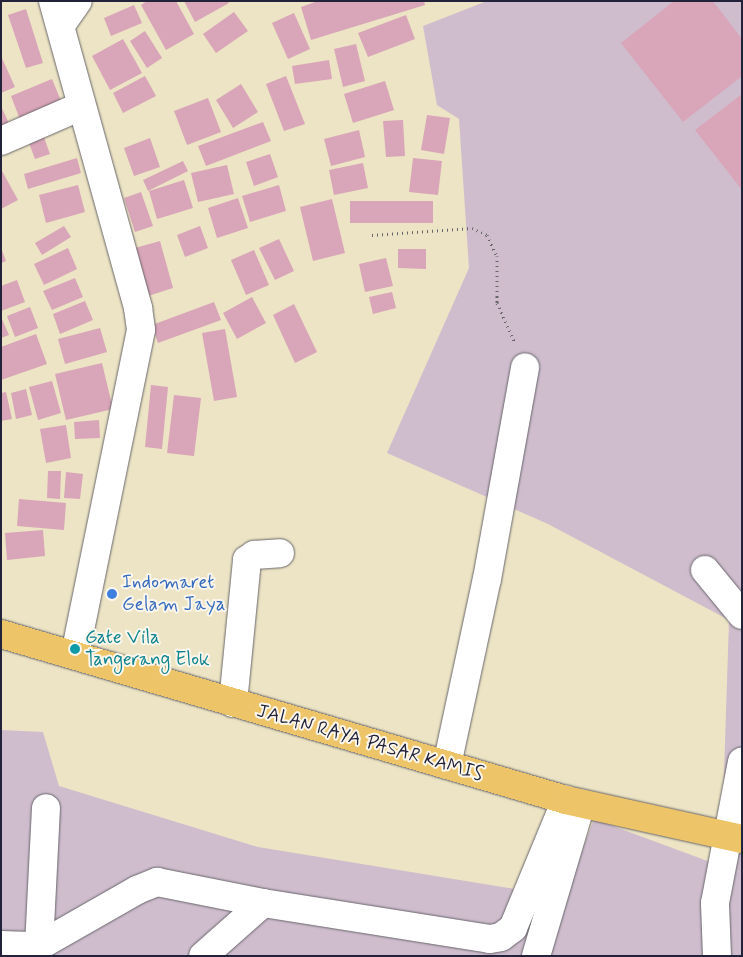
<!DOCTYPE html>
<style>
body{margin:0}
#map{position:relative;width:743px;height:957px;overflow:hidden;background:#ece4c4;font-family:Mynerve,sans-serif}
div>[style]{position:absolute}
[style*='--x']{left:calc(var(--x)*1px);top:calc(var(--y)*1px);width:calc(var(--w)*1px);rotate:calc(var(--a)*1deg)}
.industrial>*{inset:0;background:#cfbdce}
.building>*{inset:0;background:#d9a5b8}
.path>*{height:3px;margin-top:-1.5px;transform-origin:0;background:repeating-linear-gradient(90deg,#69666b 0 1px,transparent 0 5px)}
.roads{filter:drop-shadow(0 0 1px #69666b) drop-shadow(0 0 1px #69666b)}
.minor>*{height:28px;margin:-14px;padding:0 14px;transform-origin:14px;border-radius:14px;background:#fff}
.major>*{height:28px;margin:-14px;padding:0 14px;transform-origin:14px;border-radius:14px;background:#eec469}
.dots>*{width:14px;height:14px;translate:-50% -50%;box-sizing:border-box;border:2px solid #fbf7ec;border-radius:50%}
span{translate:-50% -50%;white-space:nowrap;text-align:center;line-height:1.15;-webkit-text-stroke:4px #fbf7ec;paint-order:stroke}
.shop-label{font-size:19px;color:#366cbe}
.left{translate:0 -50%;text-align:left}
.culture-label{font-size:19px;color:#0d838f}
.street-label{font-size:19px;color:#22223b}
.frame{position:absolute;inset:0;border:2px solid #22223b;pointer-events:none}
</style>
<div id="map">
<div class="industrial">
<i style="clip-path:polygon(487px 1px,742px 1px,742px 956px,1px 956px,1px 730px,43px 732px,59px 786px,258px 847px,564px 897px,594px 819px,721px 866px,729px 620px,548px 524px,387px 453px,469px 268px,459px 119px,437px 105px,423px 26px)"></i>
</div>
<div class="building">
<i style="clip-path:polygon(147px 1px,176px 1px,194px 34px,166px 50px,141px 5px)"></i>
<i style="clip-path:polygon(184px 1px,227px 1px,229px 3px,195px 22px)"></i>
<i style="clip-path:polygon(318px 1px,424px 1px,425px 5px,311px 40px,301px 7px)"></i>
<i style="clip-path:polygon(674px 1px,713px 1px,742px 39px,742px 76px,683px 122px,621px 43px)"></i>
<i style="clip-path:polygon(134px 5px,142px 23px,111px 36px,104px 18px)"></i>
<i style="clip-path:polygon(26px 9px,43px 63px,26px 68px,8px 15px)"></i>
<i style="clip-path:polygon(234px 12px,248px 31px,216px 53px,203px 34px)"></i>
<i style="clip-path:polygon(294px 13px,310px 49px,288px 59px,272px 23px)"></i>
<i style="clip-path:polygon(406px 15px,415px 39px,368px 57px,358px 33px)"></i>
<i style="clip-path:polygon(145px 31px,162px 58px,147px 68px,130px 41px)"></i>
<i style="clip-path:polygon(123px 39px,142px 73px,110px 90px,92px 56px)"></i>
<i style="clip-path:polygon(356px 44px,365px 81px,343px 87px,334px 49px)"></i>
<i style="clip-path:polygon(1px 56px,15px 87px,1px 93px)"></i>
<i style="clip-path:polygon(329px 60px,332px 79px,295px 84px,292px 66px)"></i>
<i style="clip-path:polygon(145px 76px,156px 96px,123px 113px,113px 93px)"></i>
<i style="clip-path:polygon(286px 76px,305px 124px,284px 131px,266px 84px)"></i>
<i style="clip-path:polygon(52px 79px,64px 108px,22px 125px,11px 96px)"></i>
<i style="clip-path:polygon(385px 81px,394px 110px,353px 123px,344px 94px)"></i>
<i style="clip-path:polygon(241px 84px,258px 112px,233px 128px,216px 100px)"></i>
<i style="clip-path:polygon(742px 94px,742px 190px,695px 130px)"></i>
<i style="clip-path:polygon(208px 98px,221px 132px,187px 145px,174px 111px)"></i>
<i style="clip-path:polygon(1px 106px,12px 130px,1px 135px)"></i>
<i style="clip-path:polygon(427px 115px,450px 118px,444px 154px,421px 150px)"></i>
<i style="clip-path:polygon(403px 120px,405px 156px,386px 157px,383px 121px)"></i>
<i style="clip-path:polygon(263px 122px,271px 141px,206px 166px,198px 146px)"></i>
<i style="clip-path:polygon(41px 129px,50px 154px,35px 159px,26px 135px)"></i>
<i style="clip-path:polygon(359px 130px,365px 157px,331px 166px,324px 139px)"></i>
<i style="clip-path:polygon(150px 138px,160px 167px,134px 176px,124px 148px)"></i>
<i style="clip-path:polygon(270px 154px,278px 177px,254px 186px,246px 162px)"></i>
<i style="clip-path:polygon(77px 158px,81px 173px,28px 189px,24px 174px)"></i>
<i style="clip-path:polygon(413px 158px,442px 161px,438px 195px,409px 192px)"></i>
<i style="clip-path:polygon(183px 161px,188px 171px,148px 191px,143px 180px)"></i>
<i style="clip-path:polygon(363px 163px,368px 188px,334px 195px,329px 170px)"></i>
<i style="clip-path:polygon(227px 165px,234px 194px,198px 202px,191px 173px)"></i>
<i style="clip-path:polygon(1px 169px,18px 200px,1px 209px)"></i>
<i style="clip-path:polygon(184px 180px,193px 208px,157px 219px,149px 191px)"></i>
<i style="clip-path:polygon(78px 185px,85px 212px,46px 223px,39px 195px)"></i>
<i style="clip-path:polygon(279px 185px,286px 211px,250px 222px,242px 196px)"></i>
<i style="clip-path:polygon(141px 192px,153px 226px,135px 232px,124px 198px)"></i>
<i style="clip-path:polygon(238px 198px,248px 228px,217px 238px,208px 208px)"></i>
<i style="clip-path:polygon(332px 199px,345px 253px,313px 261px,300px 207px)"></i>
<i style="clip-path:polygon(350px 201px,433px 201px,433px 223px,350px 223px)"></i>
<i style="clip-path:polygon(64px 226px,71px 237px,42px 255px,35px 243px)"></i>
<i style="clip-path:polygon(200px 226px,208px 248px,185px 257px,177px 235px)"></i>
<i style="clip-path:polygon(279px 239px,294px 271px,275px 280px,259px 248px)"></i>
<i style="clip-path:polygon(160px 241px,173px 288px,148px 296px,135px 248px)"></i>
<i style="clip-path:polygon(1px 248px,6px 261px,1px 263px)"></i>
<i style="clip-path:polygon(68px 248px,77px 269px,44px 285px,34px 264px)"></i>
<i style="clip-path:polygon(398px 249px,426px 249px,426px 269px,398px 268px)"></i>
<i style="clip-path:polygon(254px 250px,269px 285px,246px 295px,231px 260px)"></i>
<i style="clip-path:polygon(386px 258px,393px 286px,365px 292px,359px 264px)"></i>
<i style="clip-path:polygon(75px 278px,83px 297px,52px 310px,43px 291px)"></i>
<i style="clip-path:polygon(17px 280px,25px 302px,1px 311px,1px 286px)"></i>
<i style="clip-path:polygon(392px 292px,396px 308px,373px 314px,369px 297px)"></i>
<i style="clip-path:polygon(252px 297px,266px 323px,237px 339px,223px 313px)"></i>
<i style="clip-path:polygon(85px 301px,93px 320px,60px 334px,53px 314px)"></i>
<i style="clip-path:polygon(214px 302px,221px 320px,158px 343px,152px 325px)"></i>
<i style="clip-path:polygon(294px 304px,317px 352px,295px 363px,273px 315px)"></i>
<i style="clip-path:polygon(30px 307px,38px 328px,15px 337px,7px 316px)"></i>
<i style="clip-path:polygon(1px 317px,9px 335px,1px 338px)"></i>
<i style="clip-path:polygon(100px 328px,107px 352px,65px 364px,58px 339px)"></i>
<i style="clip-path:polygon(225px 329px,237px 397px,214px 401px,202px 333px)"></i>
<i style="clip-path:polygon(36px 334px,47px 364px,1px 380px,1px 347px)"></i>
<i style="clip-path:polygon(102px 363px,113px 409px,66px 420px,55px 374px)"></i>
<i style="clip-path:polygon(52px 381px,61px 413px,38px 420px,29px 387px)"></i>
<i style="clip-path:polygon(151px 385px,168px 387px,162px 449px,145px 447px)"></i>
<i style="clip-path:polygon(26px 389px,32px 415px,16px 419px,11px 393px)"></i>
<i style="clip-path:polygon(6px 392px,12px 419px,1px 421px,1px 393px)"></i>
<i style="clip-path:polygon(174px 395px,201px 398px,194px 456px,167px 453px)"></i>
<i style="clip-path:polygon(99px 420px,100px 438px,75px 439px,74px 422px)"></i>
<i style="clip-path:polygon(66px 425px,71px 458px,46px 463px,40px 429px)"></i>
<i style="clip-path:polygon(48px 471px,61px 471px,60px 499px,47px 498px)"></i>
<i style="clip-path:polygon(66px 472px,83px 474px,80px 499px,64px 498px)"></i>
<i style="clip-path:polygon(19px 499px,66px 503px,64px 530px,17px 526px)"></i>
<i style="clip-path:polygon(43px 530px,45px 556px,7px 560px,5px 533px)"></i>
</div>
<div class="path">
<i style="--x:372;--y:235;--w:100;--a:-4"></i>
<i style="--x:472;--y:228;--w:17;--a:25"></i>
<i style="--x:487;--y:235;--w:23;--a:65"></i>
<i style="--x:497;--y:256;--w:47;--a:90"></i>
<i style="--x:497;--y:303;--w:44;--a:65.8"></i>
</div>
<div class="roads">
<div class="minor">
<i style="--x:53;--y:1;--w:319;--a:74.5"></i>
<i style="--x:138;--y:308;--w:22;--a:82"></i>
<i style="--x:141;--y:330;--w:332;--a:101.5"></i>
<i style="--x:61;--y:25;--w:29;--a:-55"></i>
<i style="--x:1;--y:141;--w:87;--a:-23.6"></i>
<i style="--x:705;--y:570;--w:58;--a:50.6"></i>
<i style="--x:233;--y:703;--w:144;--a:-84.4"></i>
<i style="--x:247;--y:560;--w:9;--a:-36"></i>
<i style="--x:254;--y:555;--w:26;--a:-4"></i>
<i style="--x:447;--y:765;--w:190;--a:-77.9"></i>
<i style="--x:487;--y:579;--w:215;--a:-79.8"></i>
<i style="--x:263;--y:903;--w:230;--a:9"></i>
<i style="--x:490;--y:939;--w:11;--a:-10"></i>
<i style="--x:501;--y:937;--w:15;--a:-37"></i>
<i style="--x:513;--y:928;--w:139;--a:-67.5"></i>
<i style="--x:1;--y:945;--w:38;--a:2"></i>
<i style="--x:39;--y:946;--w:138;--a:-87.1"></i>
<i style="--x:39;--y:946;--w:113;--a:-29.7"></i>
<i style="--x:137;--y:890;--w:22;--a:-22"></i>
<i style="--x:157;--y:882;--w:108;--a:11.2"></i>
<i style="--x:263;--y:903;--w:80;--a:138.5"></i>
<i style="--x:536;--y:956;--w:159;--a:-73.5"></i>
<i style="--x:717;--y:956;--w:53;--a:-92.2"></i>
<i style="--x:715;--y:903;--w:144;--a:-79.2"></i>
</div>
<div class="major">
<i style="--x:1;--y:634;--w:589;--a:16.37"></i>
<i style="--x:566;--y:800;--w:180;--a:12.5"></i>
</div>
</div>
<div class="dots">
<i style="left:112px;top:594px;background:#3f7fe0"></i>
<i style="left:75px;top:649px;background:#0f9aa8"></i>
</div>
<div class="shop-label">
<span class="left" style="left:122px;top:594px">Indomaret<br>Gelam Jaya</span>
</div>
<div class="culture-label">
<span class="left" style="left:85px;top:649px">Gate Vila<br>Tangerang Elok</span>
</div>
<div class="street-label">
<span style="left:370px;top:743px;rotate:16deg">JALAN RAYA PASAR KAMIS</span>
</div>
<div class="frame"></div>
</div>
